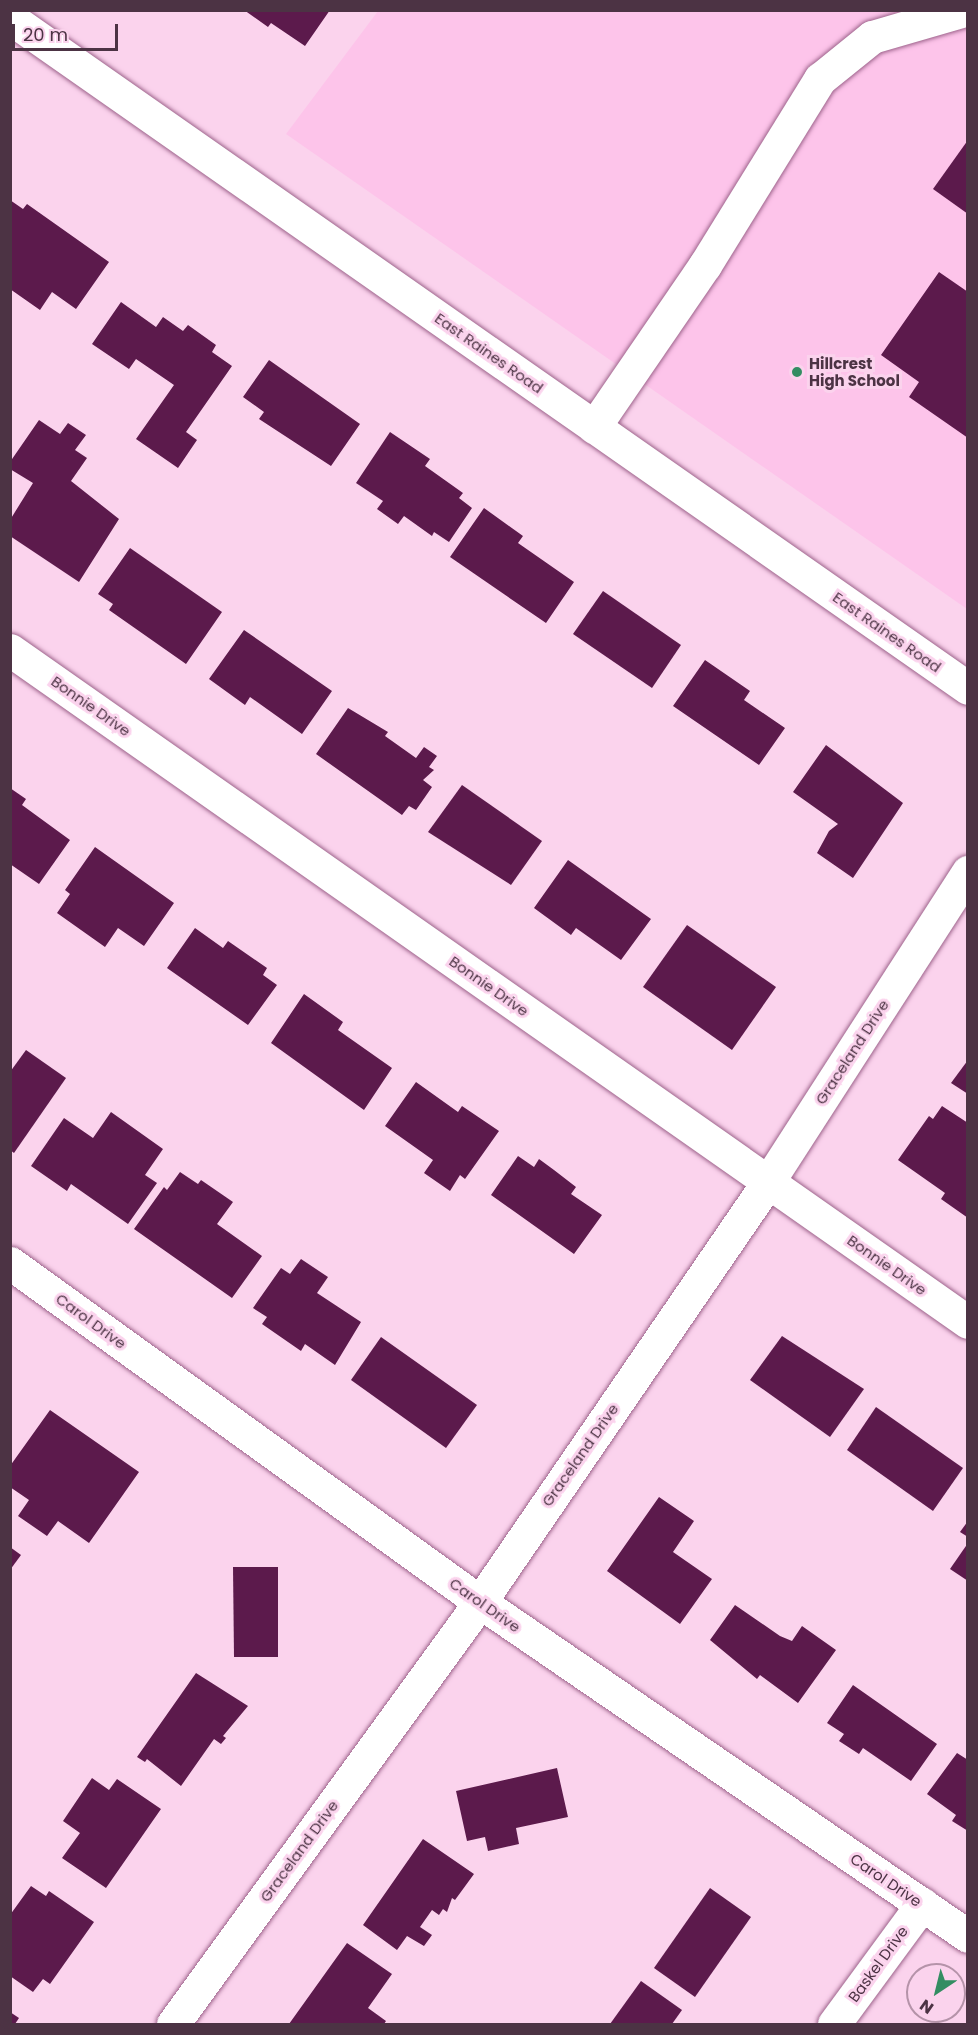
<!DOCTYPE html>
<style>
body{margin:0}
#map{position:relative;width:978px;height:2035px;overflow:hidden;background:#fbd3ed;font-family:Poppins,sans-serif}
div>[style]{position:absolute}
[style*='--x']{left:calc(var(--x)*1px);top:calc(var(--y)*1px);width:calc(var(--w)*1px);rotate:calc(var(--a)*1deg)}
.built>*{inset:0;background:#fdc4ea}
.building>*{inset:0;background:#5c1a4c}
.roads{filter:drop-shadow(0 0 2px #9d638b) drop-shadow(0 0 2px #9d638b)}
.minor>*{height:33px;margin:-16.5px;padding:0 16.5px;transform-origin:16.5px;border-radius:16.5px;background:#fff}
.major>*{height:33px;margin:-16.5px;padding:0 16.5px;transform-origin:16.5px;border-radius:16.5px;background:#fff}
.dots>*{width:16px;height:16px;translate:-50% -50%;box-sizing:border-box;border:3px solid #fbd3ed;border-radius:50%}
span{translate:-50% -50%;white-space:nowrap;text-align:center;line-height:1.15;-webkit-text-stroke:6px #fbd3ed;paint-order:stroke}
.street-label{font-size:15px;color:#4c3344}
.poi-label{font-size:15px;color:#4c3344;font-weight:700}
.left{translate:0 -50%;text-align:left}
.frame{position:absolute;inset:0;border:12px solid #4c3344;pointer-events:none}
.north{position:absolute;left:906px;top:1963px;width:60px;height:60px;box-sizing:border-box;background:#fbd3ed;border:2px solid #b593a9;border-radius:50%;rotate:215deg;font-size:16px;font-weight:700;line-height:24px;text-align:center;color:#4c3344}
.north::after{content:'';display:block;margin:auto;width:21px;height:27px;background:#338d62;clip-path:polygon(50% 0,100% 100%,50% 72%,0 100%)}
.scale{position:absolute;left:12px;top:24px;width:106px;height:27px;box-sizing:border-box;border:3px solid #4c3344;border-top:0;padding-left:8px;font-size:18px;line-height:21px;white-space:nowrap;color:#4c3344;-webkit-text-stroke:4px #fbd3ed;paint-order:stroke}
</style>
<div id="map">
<div class="built">
<i style="clip-path:polygon(378px 11px,967px 11px,967px 609px,286px 134px)"></i>
</div>
<div class="building">
<i style="clip-path:polygon(244px 10px,330px 10px,305px 46px,271px 23px,268px 27px)"></i>
<i style="clip-path:polygon(968px 140px,968px 214px,933px 189px)"></i>
<i style="clip-path:polygon(10px 200px,23px 209px,27px 204px,109px 262px,76px 309px,52px 292px,40px 310px,10px 289px)"></i>
<i style="clip-path:polygon(939px 272px,968px 292px,968px 438px,909px 397px,919px 382px,881px 355px)"></i>
<i style="clip-path:polygon(121px 302px,156px 327px,163px 317px,183px 331px,188px 325px,216px 345px,212px 352px,232px 366px,186px 432px,197px 440px,178px 468px,136px 439px,174px 385px,136px 359px,129px 369px,92px 344px)"></i>
<i style="clip-path:polygon(269px 360px,360px 424px,331px 466px,259px 419px,264px 412px,243px 397px)"></i>
<i style="clip-path:polygon(39px 420px,60px 434px,68px 423px,86px 435px,75px 450px,87px 458px,71px 481px,119px 519px,79px 582px,10px 536px,10px 520px,33px 483px,10px 469px,10px 462px)"></i>
<i style="clip-path:polygon(390px 432px,430px 459px,425px 466px,463px 493px,459px 498px,472px 508px,449px 542px,434px 532px,432px 536px,404px 516px,398px 524px,377px 509px,383px 501px,356px 483px)"></i>
<i style="clip-path:polygon(484px 508px,523px 536px,518px 543px,574px 582px,546px 623px,450px 557px)"></i>
<i style="clip-path:polygon(130px 548px,222px 612px,186px 664px,109px 610px,113px 604px,98px 594px)"></i>
<i style="clip-path:polygon(603px 591px,681px 645px,652px 688px,573px 634px)"></i>
<i style="clip-path:polygon(244px 630px,332px 691px,302px 734px,250px 697px,245px 705px,209px 679px)"></i>
<i style="clip-path:polygon(705px 660px,750px 691px,744px 700px,785px 728px,759px 765px,673px 706px)"></i>
<i style="clip-path:polygon(348px 708px,388px 732px,385px 736px,416px 758px,424px 747px,437px 756px,429px 767px,434px 770px,423px 780px,432px 787px,416px 810px,409px 806px,402px 815px,316px 754px)"></i>
<i style="clip-path:polygon(826px 745px,903px 803px,853px 878px,817px 853px,829px 831px,838px 824px,793px 792px)"></i>
<i style="clip-path:polygon(462px 785px,542px 841px,511px 885px,428px 832px)"></i>
<i style="clip-path:polygon(10px 788px,26px 799px,22px 805px,70px 840px,39px 884px,10px 864px)"></i>
<i style="clip-path:polygon(95px 847px,174px 903px,144px 946px,118px 928px,105px 947px,57px 913px,70px 894px,65px 890px)"></i>
<i style="clip-path:polygon(568px 860px,651px 919px,621px 960px,576px 928px,571px 935px,534px 908px)"></i>
<i style="clip-path:polygon(687px 925px,776px 987px,732px 1050px,643px 987px)"></i>
<i style="clip-path:polygon(195px 928px,223px 948px,228px 941px,267px 968px,263px 975px,277px 985px,248px 1025px,167px 968px)"></i>
<i style="clip-path:polygon(304px 994px,343px 1022px,338px 1030px,392px 1068px,364px 1110px,271px 1043px)"></i>
<i style="clip-path:polygon(26px 1050px,66px 1078px,14px 1153px,10px 1150px,10px 1072px)"></i>
<i style="clip-path:polygon(968px 1060px,968px 1094px,951px 1083px)"></i>
<i style="clip-path:polygon(416px 1082px,458px 1112px,462px 1106px,499px 1131px,465px 1179px,460px 1175px,450px 1191px,424px 1173px,433px 1160px,385px 1126px)"></i>
<i style="clip-path:polygon(942px 1106px,968px 1123px,968px 1218px,941px 1199px,945px 1193px,898px 1160px,929px 1116px,933px 1119px)"></i>
<i style="clip-path:polygon(111px 1112px,163px 1149px,145px 1175px,157px 1183px,128px 1224px,71px 1184px,67px 1191px,31px 1166px,64px 1118px,93px 1138px)"></i>
<i style="clip-path:polygon(518px 1156px,534px 1167px,539px 1159px,554px 1170px,576px 1187px,571px 1194px,602px 1215px,574px 1254px,491px 1195px)"></i>
<i style="clip-path:polygon(180px 1172px,198px 1184px,201px 1180px,233px 1202px,217px 1224px,262px 1256px,232px 1298px,134px 1229px,164px 1187px,167px 1190px)"></i>
<i style="clip-path:polygon(301px 1259px,328px 1277px,317px 1293px,361px 1322px,335px 1365px,305px 1344px,301px 1351px,262px 1324px,267px 1317px,253px 1308px,281px 1268px,290px 1274px)"></i>
<i style="clip-path:polygon(782px 1336px,864px 1389px,830px 1437px,750px 1380px)"></i>
<i style="clip-path:polygon(381px 1337px,477px 1405px,446px 1448px,351px 1380px)"></i>
<i style="clip-path:polygon(876px 1407px,963px 1468px,933px 1511px,847px 1450px)"></i>
<i style="clip-path:polygon(50px 1410px,139px 1472px,89px 1543px,58px 1521px,47px 1536px,18px 1516px,29px 1500px,10px 1487px,10px 1466px)"></i>
<i style="clip-path:polygon(659px 1497px,694px 1521px,673px 1552px,712px 1579px,680px 1624px,607px 1571px)"></i>
<i style="clip-path:polygon(968px 1521px,968px 1537px,960px 1532px)"></i>
<i style="clip-path:polygon(968px 1543px,968px 1581px,950px 1569px)"></i>
<i style="clip-path:polygon(10px 1547px,21px 1555px,10px 1570px)"></i>
<i style="clip-path:polygon(233px 1567px,278px 1567px,278px 1657px,234px 1657px)"></i>
<i style="clip-path:polygon(735px 1605px,780px 1636px,792px 1641px,802px 1626px,836px 1650px,798px 1703px,760px 1675px,757px 1679px,710px 1640px)"></i>
<i style="clip-path:polygon(196px 1673px,248px 1706px,223px 1736px,226px 1738px,221px 1744px,214px 1739px,181px 1786px,147px 1759px,145px 1762px,137px 1757px)"></i>
<i style="clip-path:polygon(853px 1685px,937px 1744px,911px 1781px,863px 1748px,859px 1754px,839px 1741px,844px 1734px,827px 1723px)"></i>
<i style="clip-path:polygon(957px 1753px,968px 1760px,968px 1831px,952px 1821px,956px 1815px,927px 1794px)"></i>
<i style="clip-path:polygon(557px 1768px,568px 1817px,516px 1828px,519px 1844px,488px 1851px,485px 1837px,467px 1841px,456px 1791px)"></i>
<i style="clip-path:polygon(92px 1778px,109px 1790px,117px 1779px,161px 1809px,106px 1888px,62px 1858px,80px 1833px,63px 1821px)"></i>
<i style="clip-path:polygon(423px 1839px,474px 1874px,455px 1900px,452px 1898px,447px 1912px,443px 1909px,439px 1915px,432px 1910px,420px 1927px,432px 1935px,424px 1946px,407px 1936px,397px 1950px,363px 1925px)"></i>
<i style="clip-path:polygon(31px 1886px,46px 1896px,49px 1891px,94px 1922px,50px 1984px,43px 1979px,33px 1992px,10px 1976px,10px 1915px)"></i>
<i style="clip-path:polygon(710px 1888px,751px 1917px,695px 1997px,654px 1968px)"></i>
<i style="clip-path:polygon(347px 1943px,392px 1974px,368px 2008px,386px 2021px,384px 2024px,289px 2024px)"></i>
<i style="clip-path:polygon(641px 1981px,682px 2010px,672px 2024px,610px 2024px)"></i>
<i style="clip-path:polygon(10px 2012px,19px 2018px,15px 2024px,10px 2024px)"></i>
</div>
<div class="roads">
<div class="minor">
<i style="--x:594;--y:427;--w:196;--a:-55.6"></i>
<i style="--x:705;--y:265;--w:219;--a:-58.3"></i>
<i style="--x:820;--y:79;--w:67;--a:-38.9"></i>
<i style="--x:872;--y:37;--w:97;--a:-16.2"></i>
<i style="--x:10;--y:650;--w:1170;--a:35.05"></i>
<i style="--x:10;--y:1263;--w:580;--a:35.8"></i>
<i style="--x:480;--y:1602;--w:591;--a:34.39"></i>
<i style="--x:173;--y:2024;--w:522;--a:-53.96"></i>
<i style="--x:480;--y:1602;--w:509;--a:-55.56"></i>
<i style="--x:768;--y:1182;--w:369;--a:-57.2"></i>
<i style="--x:834;--y:2024;--w:149;--a:-53.7"></i>
</div>
<div class="major">
<i style="--x:10;--y:18;--w:1169;--a:34.97"></i>
</div>
</div>
<div class="dots">
<i style="left:797px;top:372px;background:#338d62"></i>
</div>
<div class="street-label">
<span style="left:489px;top:353px;rotate:35deg">East Raines Road</span>
<span style="left:887px;top:632px;rotate:35deg">East Raines Road</span>
<span style="left:91px;top:706px;rotate:35deg">Bonnie Drive</span>
<span style="left:489px;top:986px;rotate:35deg">Bonnie Drive</span>
<span style="left:852px;top:1052px;rotate:-57deg">Graceland Drive</span>
<span style="left:887px;top:1265px;rotate:35deg">Bonnie Drive</span>
<span style="left:91px;top:1321px;rotate:36deg">Carol Drive</span>
<span style="left:580px;top:1455px;rotate:-55deg">Graceland Drive</span>
<span style="left:485px;top:1605px;rotate:35deg">Carol Drive</span>
<span style="left:299px;top:1851px;rotate:-54deg">Graceland Drive</span>
<span style="left:886px;top:1880px;rotate:34deg">Carol Drive</span>
<span style="left:878px;top:1964px;rotate:-54deg">Baskel Drive</span>
</div>
<div class="poi-label">
<span class="left" style="left:809px;top:372px">Hillcrest<br>High School</span>
</div>
<div class="frame"></div>
<div class="north">N</div>
<div class="scale">20 m</div>
</div>
